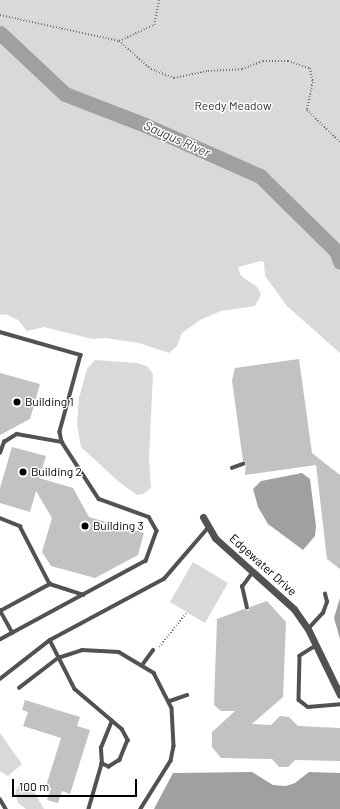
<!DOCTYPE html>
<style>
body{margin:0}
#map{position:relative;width:340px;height:809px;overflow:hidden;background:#fff;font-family:Barlow,sans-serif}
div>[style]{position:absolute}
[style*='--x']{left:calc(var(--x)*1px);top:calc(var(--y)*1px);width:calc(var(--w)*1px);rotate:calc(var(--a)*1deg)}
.green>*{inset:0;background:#d9d9d9}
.water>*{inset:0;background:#a0a0a0}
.river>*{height:15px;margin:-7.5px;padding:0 7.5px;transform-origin:7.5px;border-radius:7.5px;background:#a0a0a0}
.building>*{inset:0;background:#c2c2c2}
.path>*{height:1.5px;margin-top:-0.75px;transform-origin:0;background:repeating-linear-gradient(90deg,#747474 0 1px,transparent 0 3px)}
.service>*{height:3.5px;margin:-1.75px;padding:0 1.75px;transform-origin:1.75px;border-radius:1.75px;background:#525252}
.minor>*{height:7px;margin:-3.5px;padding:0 3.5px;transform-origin:3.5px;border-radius:3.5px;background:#525252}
.dots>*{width:11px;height:11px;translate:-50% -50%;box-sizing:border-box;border:2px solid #fff;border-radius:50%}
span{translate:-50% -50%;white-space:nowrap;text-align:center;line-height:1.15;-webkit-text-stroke:3px #fff;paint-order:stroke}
.park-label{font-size:12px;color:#303030}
.poi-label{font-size:12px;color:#000}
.left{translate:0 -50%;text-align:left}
.street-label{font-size:12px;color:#000}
.water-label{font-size:13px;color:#414141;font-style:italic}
.scale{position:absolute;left:12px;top:779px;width:125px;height:18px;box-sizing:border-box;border:2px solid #000;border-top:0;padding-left:5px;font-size:12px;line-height:14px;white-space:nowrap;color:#000;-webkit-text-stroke:3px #fff;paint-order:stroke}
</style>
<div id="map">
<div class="green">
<i style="clip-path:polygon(0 0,340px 0,340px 353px,287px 306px,265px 276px,264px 262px,261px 261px,238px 267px,241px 276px,257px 287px,261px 294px,255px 306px,221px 311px,200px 320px,182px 333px,177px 346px,169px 353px,139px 343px,106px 338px,92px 339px,44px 327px,27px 331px,18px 320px,6px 314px,0 315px)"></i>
<i style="clip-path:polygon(95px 360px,138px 363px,148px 367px,153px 374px,149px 457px,151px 488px,143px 494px,137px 495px,119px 482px,81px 447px,77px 424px,79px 398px,87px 369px)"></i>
<i style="clip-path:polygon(193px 562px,228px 583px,205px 623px,170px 602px)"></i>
<i style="clip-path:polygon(0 733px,22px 764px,8px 776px,0 771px)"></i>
<i style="clip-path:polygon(21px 781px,29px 783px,44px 809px,26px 809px,18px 803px,15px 792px)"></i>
</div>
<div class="water">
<i style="clip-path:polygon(302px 473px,310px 479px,316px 526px,315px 536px,303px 550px,268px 524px,258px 507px,253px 489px,261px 481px)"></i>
<i style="clip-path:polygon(340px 598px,340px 639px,334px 618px)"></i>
<i style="clip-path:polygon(252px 772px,273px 785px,286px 786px,295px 783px,309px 772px,340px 773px,340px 809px,154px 809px,173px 773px)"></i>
</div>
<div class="river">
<i style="--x:0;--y:33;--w:89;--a:43.2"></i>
<i style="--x:65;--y:94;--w:86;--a:21.2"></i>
<i style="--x:145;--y:125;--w:126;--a:23.9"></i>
<i style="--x:260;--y:176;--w:108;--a:44.6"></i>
<i style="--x:337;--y:252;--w:10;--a:73"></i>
</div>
<div class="building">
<i style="clip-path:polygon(299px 359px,312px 453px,340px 475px,340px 569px,327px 559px,316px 465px,245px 475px,246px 463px,243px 461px,232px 380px,235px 368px)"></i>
<i style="clip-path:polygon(0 373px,40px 384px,30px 419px,0 435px)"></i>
<i style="clip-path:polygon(12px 447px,46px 456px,39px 478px,73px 488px,89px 517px,144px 533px,138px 555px,95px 578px,51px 566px,42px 552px,52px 518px,36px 491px,30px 512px,0 503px,0 488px)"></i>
<i style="clip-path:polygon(267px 601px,286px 622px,283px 697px,252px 724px,271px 725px,280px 716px,289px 717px,298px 726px,340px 728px,340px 761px,295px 760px,288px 767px,279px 767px,272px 759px,221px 758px,212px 747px,212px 732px,235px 711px,221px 711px,214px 705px,217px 619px,244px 609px,248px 611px,250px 607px)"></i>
<i style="clip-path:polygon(25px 700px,80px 717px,77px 726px,90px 730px,70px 794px,62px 791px,58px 803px,47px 800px,51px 788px,46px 786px,61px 738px,23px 726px,28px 712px,22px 710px)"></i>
</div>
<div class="path">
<i style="--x:0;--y:15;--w:122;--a:12.3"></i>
<i style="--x:119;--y:41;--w:43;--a:41.2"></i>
<i style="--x:151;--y:69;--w:25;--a:21"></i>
<i style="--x:174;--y:78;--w:35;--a:-12"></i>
<i style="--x:208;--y:71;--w:34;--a:-3"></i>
<i style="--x:242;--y:69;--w:22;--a:-21"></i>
<i style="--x:263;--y:61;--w:25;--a:0"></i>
<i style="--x:288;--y:61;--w:23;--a:18"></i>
<i style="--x:310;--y:68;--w:14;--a:78"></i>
<i style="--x:313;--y:82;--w:29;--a:102"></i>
<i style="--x:307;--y:110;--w:46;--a:44.1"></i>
<i style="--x:119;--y:41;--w:38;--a:-25"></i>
<i style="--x:154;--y:25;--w:25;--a:-79"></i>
<i style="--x:159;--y:647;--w:45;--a:-51.3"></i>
</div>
<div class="service">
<i style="--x:0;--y:332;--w:84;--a:15.9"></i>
<i style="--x:81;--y:355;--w:80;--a:105.3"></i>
<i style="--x:60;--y:432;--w:10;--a:79"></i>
<i style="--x:62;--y:442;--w:68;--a:57"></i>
<i style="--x:99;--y:499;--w:53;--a:19.8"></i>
<i style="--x:149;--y:517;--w:16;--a:60"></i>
<i style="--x:157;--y:531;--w:32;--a:110"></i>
<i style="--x:146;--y:561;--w:166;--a:151.6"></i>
<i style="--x:0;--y:453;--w:12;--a:-70"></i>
<i style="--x:4;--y:442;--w:15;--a:-32"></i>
<i style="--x:17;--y:434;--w:46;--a:10.1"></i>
<i style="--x:232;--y:468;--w:12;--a:-20"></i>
<i style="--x:0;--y:518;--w:22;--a:22"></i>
<i style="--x:20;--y:526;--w:65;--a:62.7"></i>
<i style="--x:50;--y:584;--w:35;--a:18"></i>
<i style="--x:247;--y:608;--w:22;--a:-103"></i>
<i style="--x:242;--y:587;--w:19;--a:-54"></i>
<i style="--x:0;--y:610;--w:26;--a:61"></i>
<i style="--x:0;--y:611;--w:57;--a:-28.4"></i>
<i style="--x:308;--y:629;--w:22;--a:-47"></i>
<i style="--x:323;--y:613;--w:12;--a:-70"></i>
<i style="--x:327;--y:602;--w:8;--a:-104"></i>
<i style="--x:50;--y:640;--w:55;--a:63"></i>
<i style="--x:75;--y:689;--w:62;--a:40.4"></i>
<i style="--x:122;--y:729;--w:13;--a:61"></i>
<i style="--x:128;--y:740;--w:22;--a:112"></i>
<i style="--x:120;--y:760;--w:13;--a:148"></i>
<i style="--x:109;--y:767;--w:8;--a:-157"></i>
<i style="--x:102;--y:764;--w:47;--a:106.1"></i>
<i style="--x:316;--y:646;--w:19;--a:148"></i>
<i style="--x:300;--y:656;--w:44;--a:91.3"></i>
<i style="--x:299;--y:700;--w:11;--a:38"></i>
<i style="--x:308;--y:707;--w:32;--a:-5"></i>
<i style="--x:143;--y:664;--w:17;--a:-54"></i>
<i style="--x:0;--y:679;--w:63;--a:-38"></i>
<i style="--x:50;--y:640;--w:129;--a:-28.2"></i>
<i style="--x:164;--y:579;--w:66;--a:-49.3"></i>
<i style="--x:19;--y:688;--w:49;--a:-37.6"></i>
<i style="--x:58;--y:658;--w:25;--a:-18"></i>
<i style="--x:82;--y:650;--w:37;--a:3"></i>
<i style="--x:119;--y:652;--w:41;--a:31"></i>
<i style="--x:154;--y:673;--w:39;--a:63"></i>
<i style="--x:172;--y:708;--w:38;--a:87"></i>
<i style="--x:174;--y:746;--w:15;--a:101"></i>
<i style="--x:171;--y:761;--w:57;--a:122"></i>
<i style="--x:170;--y:701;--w:18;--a:-19"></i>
<i style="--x:102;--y:764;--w:16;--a:-94"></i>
<i style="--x:101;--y:748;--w:29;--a:-68"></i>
<i style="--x:0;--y:799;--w:12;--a:59"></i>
</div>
<div class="minor">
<i style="--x:203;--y:517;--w:24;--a:60"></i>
<i style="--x:215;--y:538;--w:106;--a:41.9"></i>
<i style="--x:294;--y:609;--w:24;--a:55"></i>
<i style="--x:308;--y:629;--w:73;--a:64.1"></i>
</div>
<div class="dots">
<i style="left:17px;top:402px;background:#000"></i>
<i style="left:23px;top:472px;background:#000"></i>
<i style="left:85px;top:526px;background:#000"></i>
</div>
<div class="park-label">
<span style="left:233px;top:106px">Reedy Meadow</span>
</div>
<div class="poi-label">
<span class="left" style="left:25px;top:402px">Building 1</span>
<span class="left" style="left:31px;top:472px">Building 2</span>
<span class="left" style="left:93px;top:526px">Building 3</span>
</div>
<div class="street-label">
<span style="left:263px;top:565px;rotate:42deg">Edgewater Drive</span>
</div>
<div class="water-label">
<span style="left:177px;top:139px;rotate:24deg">Saugus River</span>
</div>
<div class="scale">100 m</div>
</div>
